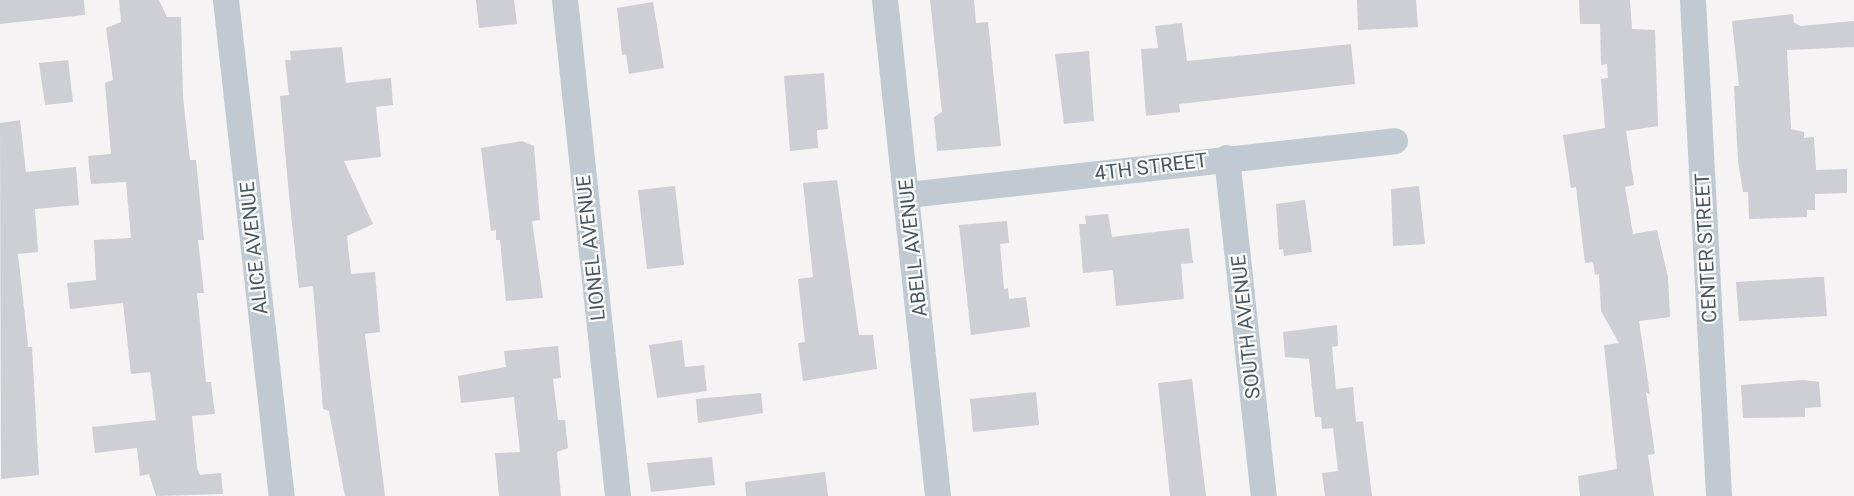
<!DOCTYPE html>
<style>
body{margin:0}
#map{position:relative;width:1854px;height:496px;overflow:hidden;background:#f5f3f3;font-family:Roboto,sans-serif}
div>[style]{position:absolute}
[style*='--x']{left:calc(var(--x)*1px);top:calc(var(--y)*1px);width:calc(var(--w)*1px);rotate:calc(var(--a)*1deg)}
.building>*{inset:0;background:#cdcfd5}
.street>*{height:26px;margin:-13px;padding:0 13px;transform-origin:13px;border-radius:13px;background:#c1cad2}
span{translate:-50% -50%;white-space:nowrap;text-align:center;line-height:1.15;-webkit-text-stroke:4.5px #fff;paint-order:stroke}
.street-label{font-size:20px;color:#4a5661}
</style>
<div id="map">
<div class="building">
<i style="clip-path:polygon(0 0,84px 0,85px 15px,0 24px)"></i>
<i style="clip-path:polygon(119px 0,159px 0,167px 17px,181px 17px,183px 97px,190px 160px,196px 160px,204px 240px,198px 240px,204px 293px,197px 293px,206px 382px,211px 382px,215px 414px,192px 416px,197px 468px,200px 475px,221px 473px,223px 494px,156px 496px,149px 474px,140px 476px,137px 448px,95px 453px,92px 427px,156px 420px,150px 372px,131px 374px,123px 303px,70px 309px,67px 283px,96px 280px,94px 240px,131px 238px,126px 182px,91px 184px,88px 156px,111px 154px,105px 83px,113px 80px,106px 28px,121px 22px)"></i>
<i style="clip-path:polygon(476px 0,514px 0,517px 24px,479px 28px)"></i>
<i style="clip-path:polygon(930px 0,974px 0,976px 23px,988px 22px,1001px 146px,937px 151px,934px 117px,942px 112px)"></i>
<i style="clip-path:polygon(1357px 0,1416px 0,1418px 27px,1358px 30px)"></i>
<i style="clip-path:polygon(1579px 0,1630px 0,1632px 29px,1655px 30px,1658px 126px,1626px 131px,1634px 185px,1625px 187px,1633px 234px,1657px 230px,1668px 277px,1670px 317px,1639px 321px,1650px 395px,1646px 392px,1655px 454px,1648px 455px,1654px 496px,1580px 496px,1578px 476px,1617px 469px,1604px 345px,1619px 343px,1601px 311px,1599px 274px,1595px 275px,1593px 262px,1585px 263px,1576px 187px,1571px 188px,1563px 135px,1605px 128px,1601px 79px,1608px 78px,1607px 64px,1601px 65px,1600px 24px,1580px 24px)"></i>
<i style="clip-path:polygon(653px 2px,664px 68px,629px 74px,626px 54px,622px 55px,617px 8px)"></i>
<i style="clip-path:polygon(1793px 14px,1794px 23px,1801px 26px,1854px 21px,1854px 47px,1787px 50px,1791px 129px,1804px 132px,1804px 138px,1814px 137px,1816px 170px,1847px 169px,1847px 193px,1815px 194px,1815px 210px,1807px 210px,1807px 217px,1749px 219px,1748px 192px,1743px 192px,1738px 161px,1734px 86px,1739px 86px,1732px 21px)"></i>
<i style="clip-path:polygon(1182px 23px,1187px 61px,1351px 44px,1355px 84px,1179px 104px,1180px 112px,1146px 116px,1141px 49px,1158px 48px,1155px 26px)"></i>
<i style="clip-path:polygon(342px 47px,346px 83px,391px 78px,393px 105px,376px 107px,381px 157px,344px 161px,373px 224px,347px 236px,351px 274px,375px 272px,380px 332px,365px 334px,385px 496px,345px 496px,329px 411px,323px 409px,313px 286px,299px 288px,289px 195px,280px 96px,289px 95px,285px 60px,291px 60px,290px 51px)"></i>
<i style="clip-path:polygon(1089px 51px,1094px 121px,1064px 124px,1055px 54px)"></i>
<i style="clip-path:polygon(68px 60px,73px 102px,45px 105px,39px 63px)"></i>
<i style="clip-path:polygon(824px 73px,828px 129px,817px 130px,818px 148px,790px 151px,784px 76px)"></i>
<i style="clip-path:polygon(20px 120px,26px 172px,76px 167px,79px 205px,35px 209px,38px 252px,18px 254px,27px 335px,28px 347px,32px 347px,39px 475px,1px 479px,0 123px)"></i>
<i style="clip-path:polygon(522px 141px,534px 146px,540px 220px,532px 221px,543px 298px,506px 301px,500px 240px,496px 240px,496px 230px,491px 231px,481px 148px)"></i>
<i style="clip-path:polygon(837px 180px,859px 335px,873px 335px,877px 369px,803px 381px,798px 343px,805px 342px,798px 279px,813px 277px,803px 183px)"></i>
<i style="clip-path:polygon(675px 186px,684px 265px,647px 269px,638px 190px)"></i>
<i style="clip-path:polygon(1419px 186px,1425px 244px,1393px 246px,1391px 189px)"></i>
<i style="clip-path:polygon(1305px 200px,1312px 252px,1284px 256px,1283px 249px,1279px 250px,1276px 204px)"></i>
<i style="clip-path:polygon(1108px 214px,1112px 237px,1189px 228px,1193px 263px,1181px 264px,1184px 299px,1116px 306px,1113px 270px,1083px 273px,1079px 224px,1086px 224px,1085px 216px)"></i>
<i style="clip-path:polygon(1007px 221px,1009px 243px,1000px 244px,1004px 289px,1008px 288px,1009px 299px,1026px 297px,1030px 327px,971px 335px,959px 225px)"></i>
<i style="clip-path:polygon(1818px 277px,1824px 277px,1827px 316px,1739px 321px,1736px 282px)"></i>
<i style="clip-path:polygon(1337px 325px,1338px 346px,1332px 347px,1336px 389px,1353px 387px,1356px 422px,1363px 421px,1372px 496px,1325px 496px,1322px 473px,1338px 471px,1333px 428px,1322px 429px,1321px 417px,1315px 417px,1309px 359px,1285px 357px,1283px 332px)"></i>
<i style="clip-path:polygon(682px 340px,685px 367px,704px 365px,707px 391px,657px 398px,649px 345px)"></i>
<i style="clip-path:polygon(558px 346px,561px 378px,553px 379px,558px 420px,565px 420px,568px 448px,557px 452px,561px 496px,499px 496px,495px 453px,520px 452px,514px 397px,461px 403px,458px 376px,506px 367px,504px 351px)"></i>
<i style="clip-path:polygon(1192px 379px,1206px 496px,1170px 496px,1158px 383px)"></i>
<i style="clip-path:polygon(1804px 380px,1819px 382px,1821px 407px,1805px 408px,1805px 417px,1743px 418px,1741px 385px)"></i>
<i style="clip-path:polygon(1036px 392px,1039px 425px,973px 432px,970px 399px)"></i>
<i style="clip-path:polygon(761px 393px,763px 413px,698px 423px,696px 399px)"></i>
<i style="clip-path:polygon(712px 457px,715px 485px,651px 492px,647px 463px)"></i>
<i style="clip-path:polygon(825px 472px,828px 496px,746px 496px,745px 482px)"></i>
</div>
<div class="street">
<i style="--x:226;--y:0;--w:499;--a:83.6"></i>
<i style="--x:565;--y:0;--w:499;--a:83.9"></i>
<i style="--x:885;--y:0;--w:499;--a:83.9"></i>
<i style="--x:1693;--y:0;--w:497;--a:87"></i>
<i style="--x:1227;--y:158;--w:340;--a:83.8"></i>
<i style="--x:908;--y:195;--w:490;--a:-6.3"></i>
</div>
<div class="street-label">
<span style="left:1151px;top:167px;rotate:-7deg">4TH STREET</span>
<span style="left:254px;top:248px;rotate:-96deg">ALICE AVENUE</span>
<span style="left:591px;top:248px;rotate:-96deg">LIONEL AVENUE</span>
<span style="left:913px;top:248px;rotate:-96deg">ABELL AVENUE</span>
<span style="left:1706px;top:248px;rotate:-93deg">CENTER STREET</span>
<span style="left:1246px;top:327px;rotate:-96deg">SOUTH AVENUE</span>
</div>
</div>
